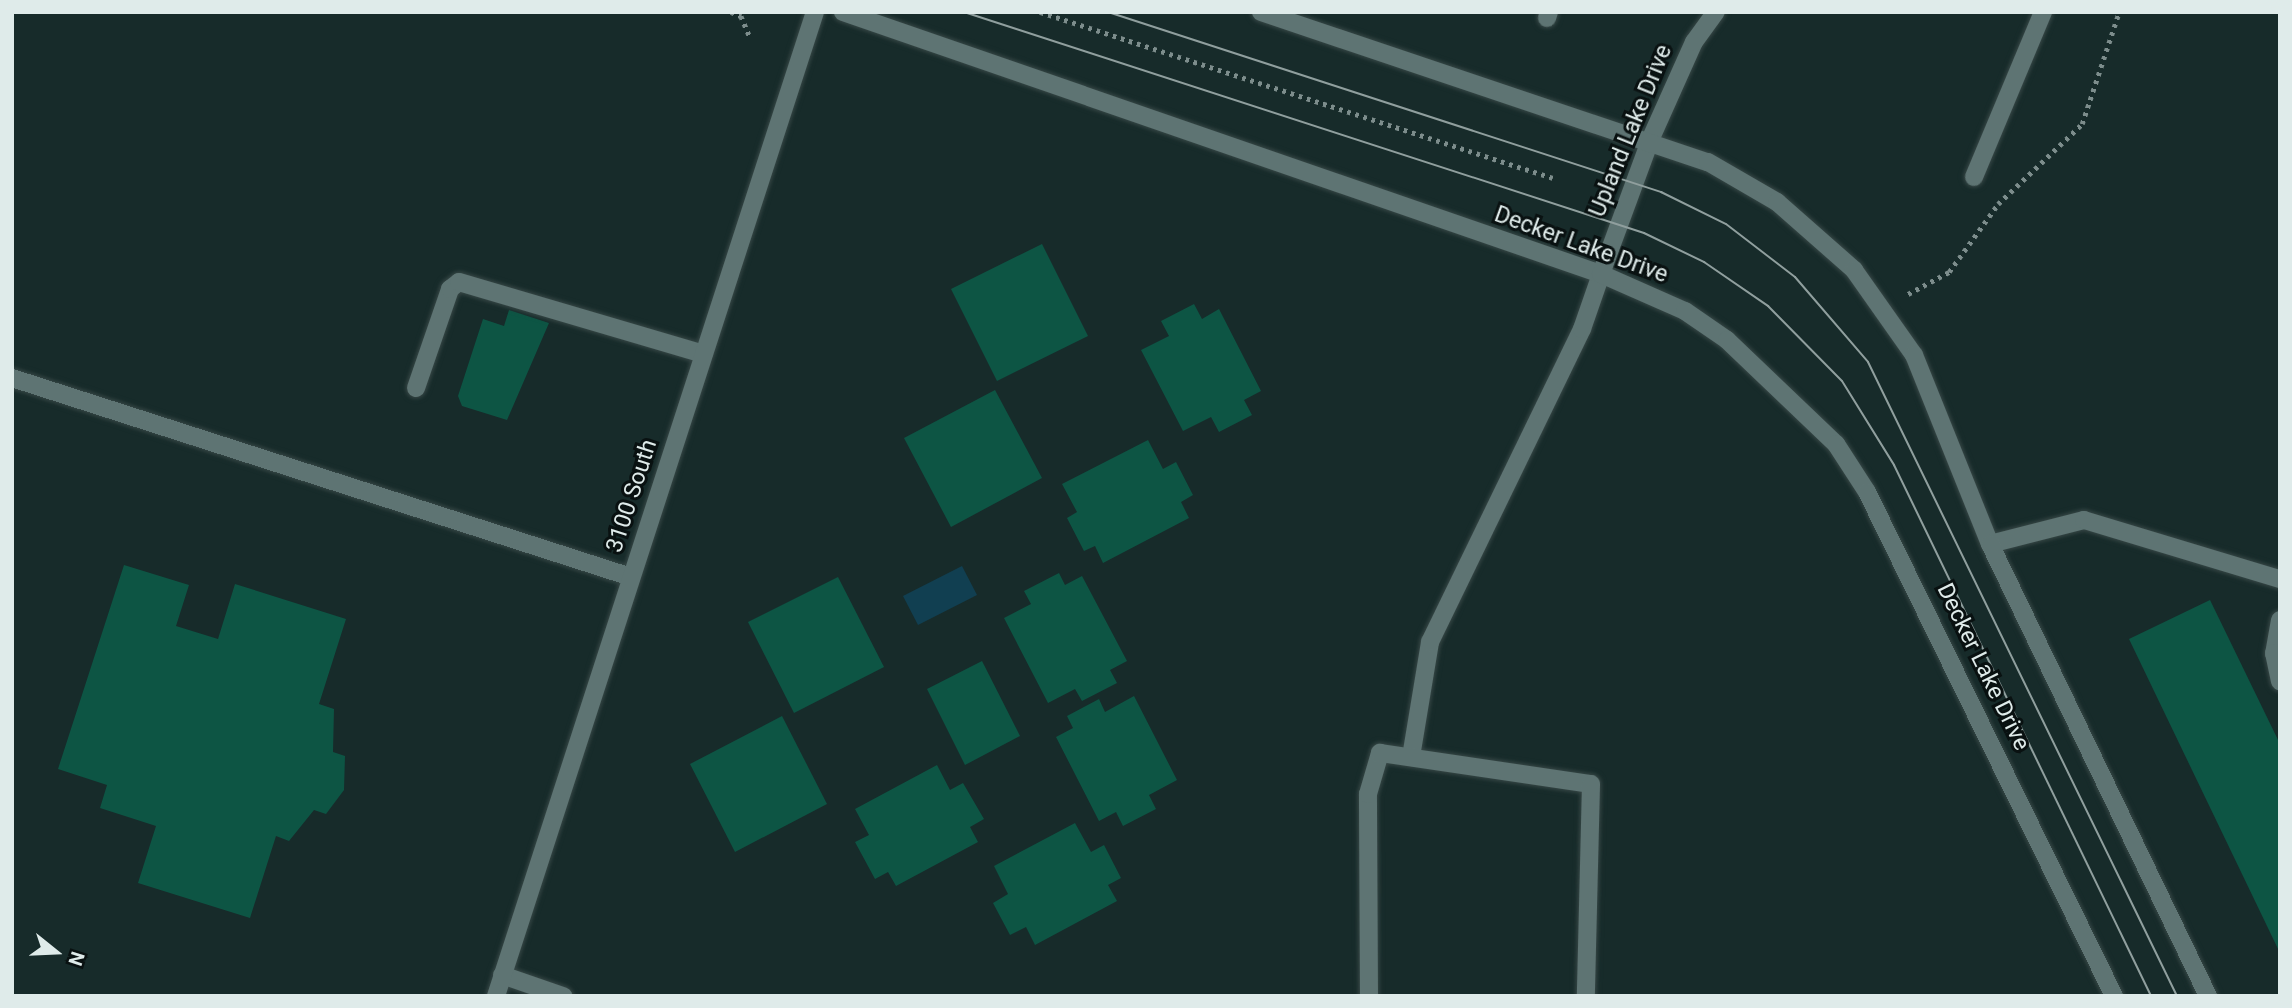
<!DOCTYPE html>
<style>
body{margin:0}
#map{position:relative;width:2292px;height:1008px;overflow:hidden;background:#172b2a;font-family:Roboto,sans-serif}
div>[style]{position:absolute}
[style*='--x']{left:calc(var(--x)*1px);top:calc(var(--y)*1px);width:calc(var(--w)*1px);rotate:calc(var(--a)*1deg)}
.water>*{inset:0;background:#113f51}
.building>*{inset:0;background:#0d5544}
.path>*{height:4.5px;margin-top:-2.25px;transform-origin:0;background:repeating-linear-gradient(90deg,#7d8d8c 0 3.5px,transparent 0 8.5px)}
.roads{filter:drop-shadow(0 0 2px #374746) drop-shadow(0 0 2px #374746)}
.lane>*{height:18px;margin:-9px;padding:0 9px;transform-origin:9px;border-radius:9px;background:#5e7473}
.street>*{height:18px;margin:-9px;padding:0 9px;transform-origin:9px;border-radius:9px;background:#5e7473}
.secondary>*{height:18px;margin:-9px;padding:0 9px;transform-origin:9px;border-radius:9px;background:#5e7473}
.tram>*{height:2px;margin:-1px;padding:0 1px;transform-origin:1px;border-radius:1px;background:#909f9e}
span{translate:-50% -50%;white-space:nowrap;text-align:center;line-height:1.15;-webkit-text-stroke:6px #091111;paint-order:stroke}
.street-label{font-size:23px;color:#dfebea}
.frame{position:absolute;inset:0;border:14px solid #dfebea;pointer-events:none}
.north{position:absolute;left:21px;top:917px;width:70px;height:70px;-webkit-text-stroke:5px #091111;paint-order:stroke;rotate:108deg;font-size:19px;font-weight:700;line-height:28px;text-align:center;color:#dfebea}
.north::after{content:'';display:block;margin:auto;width:24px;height:32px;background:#dfebea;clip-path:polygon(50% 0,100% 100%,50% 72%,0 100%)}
</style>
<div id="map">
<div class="water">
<i style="clip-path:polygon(962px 566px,977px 595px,918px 625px,903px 596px)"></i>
</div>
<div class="building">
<i style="clip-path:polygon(1042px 244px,1088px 336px,997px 381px,951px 289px)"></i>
<i style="clip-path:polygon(1194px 304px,1202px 319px,1219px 309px,1261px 391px,1244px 400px,1252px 415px,1219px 432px,1211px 417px,1183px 431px,1141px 350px,1169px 336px,1161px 321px)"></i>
<i style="clip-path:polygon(509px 310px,549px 323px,507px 420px,462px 406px,458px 396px,483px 319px,504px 326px)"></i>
<i style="clip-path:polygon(995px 390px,1042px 478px,951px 527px,904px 438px)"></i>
<i style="clip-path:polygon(1148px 440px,1163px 469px,1176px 462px,1193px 495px,1181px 502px,1189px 518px,1103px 563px,1095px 546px,1084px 551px,1067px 518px,1077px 512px,1062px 484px)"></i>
<i style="clip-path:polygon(124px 565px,189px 585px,176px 626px,218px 639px,235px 584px,346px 619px,319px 704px,334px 709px,333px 752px,345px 756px,344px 790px,326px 814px,314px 810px,289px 841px,276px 836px,250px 918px,138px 883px,156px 826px,100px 808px,107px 785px,58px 769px)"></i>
<i style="clip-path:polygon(1059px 573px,1065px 585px,1082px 576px,1127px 661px,1110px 670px,1117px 683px,1082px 701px,1075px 689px,1048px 703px,1004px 618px,1031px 604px,1024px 591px)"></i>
<i style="clip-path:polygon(838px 577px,884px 667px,794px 713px,748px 622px)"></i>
<i style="clip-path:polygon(2210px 600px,2280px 744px,2280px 953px,2129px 639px)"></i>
<i style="clip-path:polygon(982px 661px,1020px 736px,965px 765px,927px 689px)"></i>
<i style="clip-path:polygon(1134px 696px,1177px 780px,1149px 795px,1156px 809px,1123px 826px,1116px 812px,1099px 821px,1056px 737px,1073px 728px,1067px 716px,1099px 699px,1105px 712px)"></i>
<i style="clip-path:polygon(782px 716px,827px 804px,735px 852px,690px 764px)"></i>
<i style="clip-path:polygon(937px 765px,950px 790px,963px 783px,984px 819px,970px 827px,978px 842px,896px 886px,888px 872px,875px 879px,855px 842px,869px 835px,855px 809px)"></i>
<i style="clip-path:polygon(1075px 823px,1091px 852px,1104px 845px,1121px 878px,1108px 885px,1117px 901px,1035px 945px,1026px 927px,1010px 935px,993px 903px,1008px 894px,994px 866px)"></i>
</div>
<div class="path">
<i style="--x:731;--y:12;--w:11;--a:22"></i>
<i style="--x:741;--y:16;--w:23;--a:67"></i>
<i style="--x:1040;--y:12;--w:539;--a:17.93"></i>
<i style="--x:1908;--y:294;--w:47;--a:-28.2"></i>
<i style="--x:1949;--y:272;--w:84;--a:-54.2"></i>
<i style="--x:1998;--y:204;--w:116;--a:-43.6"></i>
<i style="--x:2082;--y:124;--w:118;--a:-71.7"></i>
</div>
<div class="roads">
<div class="lane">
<i style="--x:1547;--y:18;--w:6;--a:-72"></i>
<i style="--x:1974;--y:177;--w:179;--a:-67.3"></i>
<i style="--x:12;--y:378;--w:650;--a:17.82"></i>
<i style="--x:416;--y:388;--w:105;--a:-71"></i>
<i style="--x:450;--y:289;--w:11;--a:-38"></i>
<i style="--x:459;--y:282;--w:255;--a:16.4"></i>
<i style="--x:1411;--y:757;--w:117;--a:-80.6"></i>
<i style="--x:1430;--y:642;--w:348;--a:-64.1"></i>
<i style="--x:1582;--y:329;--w:58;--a:-70.9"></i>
<i style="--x:502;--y:975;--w:65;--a:19"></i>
<i style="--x:1369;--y:996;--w:202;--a:-90.3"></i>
<i style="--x:1368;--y:794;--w:43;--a:-73.7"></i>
<i style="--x:1380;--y:753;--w:213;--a:8.4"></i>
<i style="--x:1591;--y:784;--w:212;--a:91.4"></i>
</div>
<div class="street">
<i style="--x:1601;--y:274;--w:145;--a:-69.8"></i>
<i style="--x:1651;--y:138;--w:105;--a:-65.9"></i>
<i style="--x:1694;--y:42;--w:37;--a:-54"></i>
<i style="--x:1990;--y:544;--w:97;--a:-14.3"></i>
<i style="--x:2084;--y:520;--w:205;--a:16.8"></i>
<i style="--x:2280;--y:620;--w:34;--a:100"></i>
<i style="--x:2274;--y:653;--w:29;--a:78"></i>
</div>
<div class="secondary">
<i style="--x:843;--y:12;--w:802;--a:19.07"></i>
<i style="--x:1601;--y:274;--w:92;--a:23.8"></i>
<i style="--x:1685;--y:311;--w:51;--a:34.6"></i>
<i style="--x:1727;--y:340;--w:151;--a:43.7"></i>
<i style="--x:1836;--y:444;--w:57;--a:57.1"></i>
<i style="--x:1867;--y:492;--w:561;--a:63.89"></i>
<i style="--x:1261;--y:12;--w:471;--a:18.6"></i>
<i style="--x:1708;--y:162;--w:80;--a:30.1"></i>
<i style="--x:1777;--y:202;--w:103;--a:41.4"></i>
<i style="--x:1854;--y:270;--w:104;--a:54.8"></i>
<i style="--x:1914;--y:355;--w:204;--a:68.1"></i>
<i style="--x:1990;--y:544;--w:502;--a:64.25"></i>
<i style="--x:496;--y:996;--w:1034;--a:-72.04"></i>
</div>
</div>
<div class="tram">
<i style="--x:964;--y:12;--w:715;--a:18"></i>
<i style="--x:1644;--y:233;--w:67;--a:25.8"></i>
<i style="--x:1704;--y:262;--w:78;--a:34.5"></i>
<i style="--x:1768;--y:306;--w:105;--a:45.4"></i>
<i style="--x:1842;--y:381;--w:99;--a:58.2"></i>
<i style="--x:1894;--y:465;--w:590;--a:64.17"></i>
<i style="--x:1108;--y:12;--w:582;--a:18.03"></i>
<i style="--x:1661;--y:192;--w:72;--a:26.2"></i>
<i style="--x:1726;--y:224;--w:87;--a:37.5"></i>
<i style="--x:1795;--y:277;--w:112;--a:49.3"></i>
<i style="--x:1868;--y:362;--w:705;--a:64.02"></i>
</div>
<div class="street-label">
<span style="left:1631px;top:131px;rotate:-68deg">Upland Lake Drive</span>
<span style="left:1581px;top:245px;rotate:20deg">Decker Lake Drive</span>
<span style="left:632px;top:496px;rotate:-72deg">3100 South</span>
<span style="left:1983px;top:667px;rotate:64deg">Decker Lake Drive</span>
</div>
<div class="frame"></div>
<div class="north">N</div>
</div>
